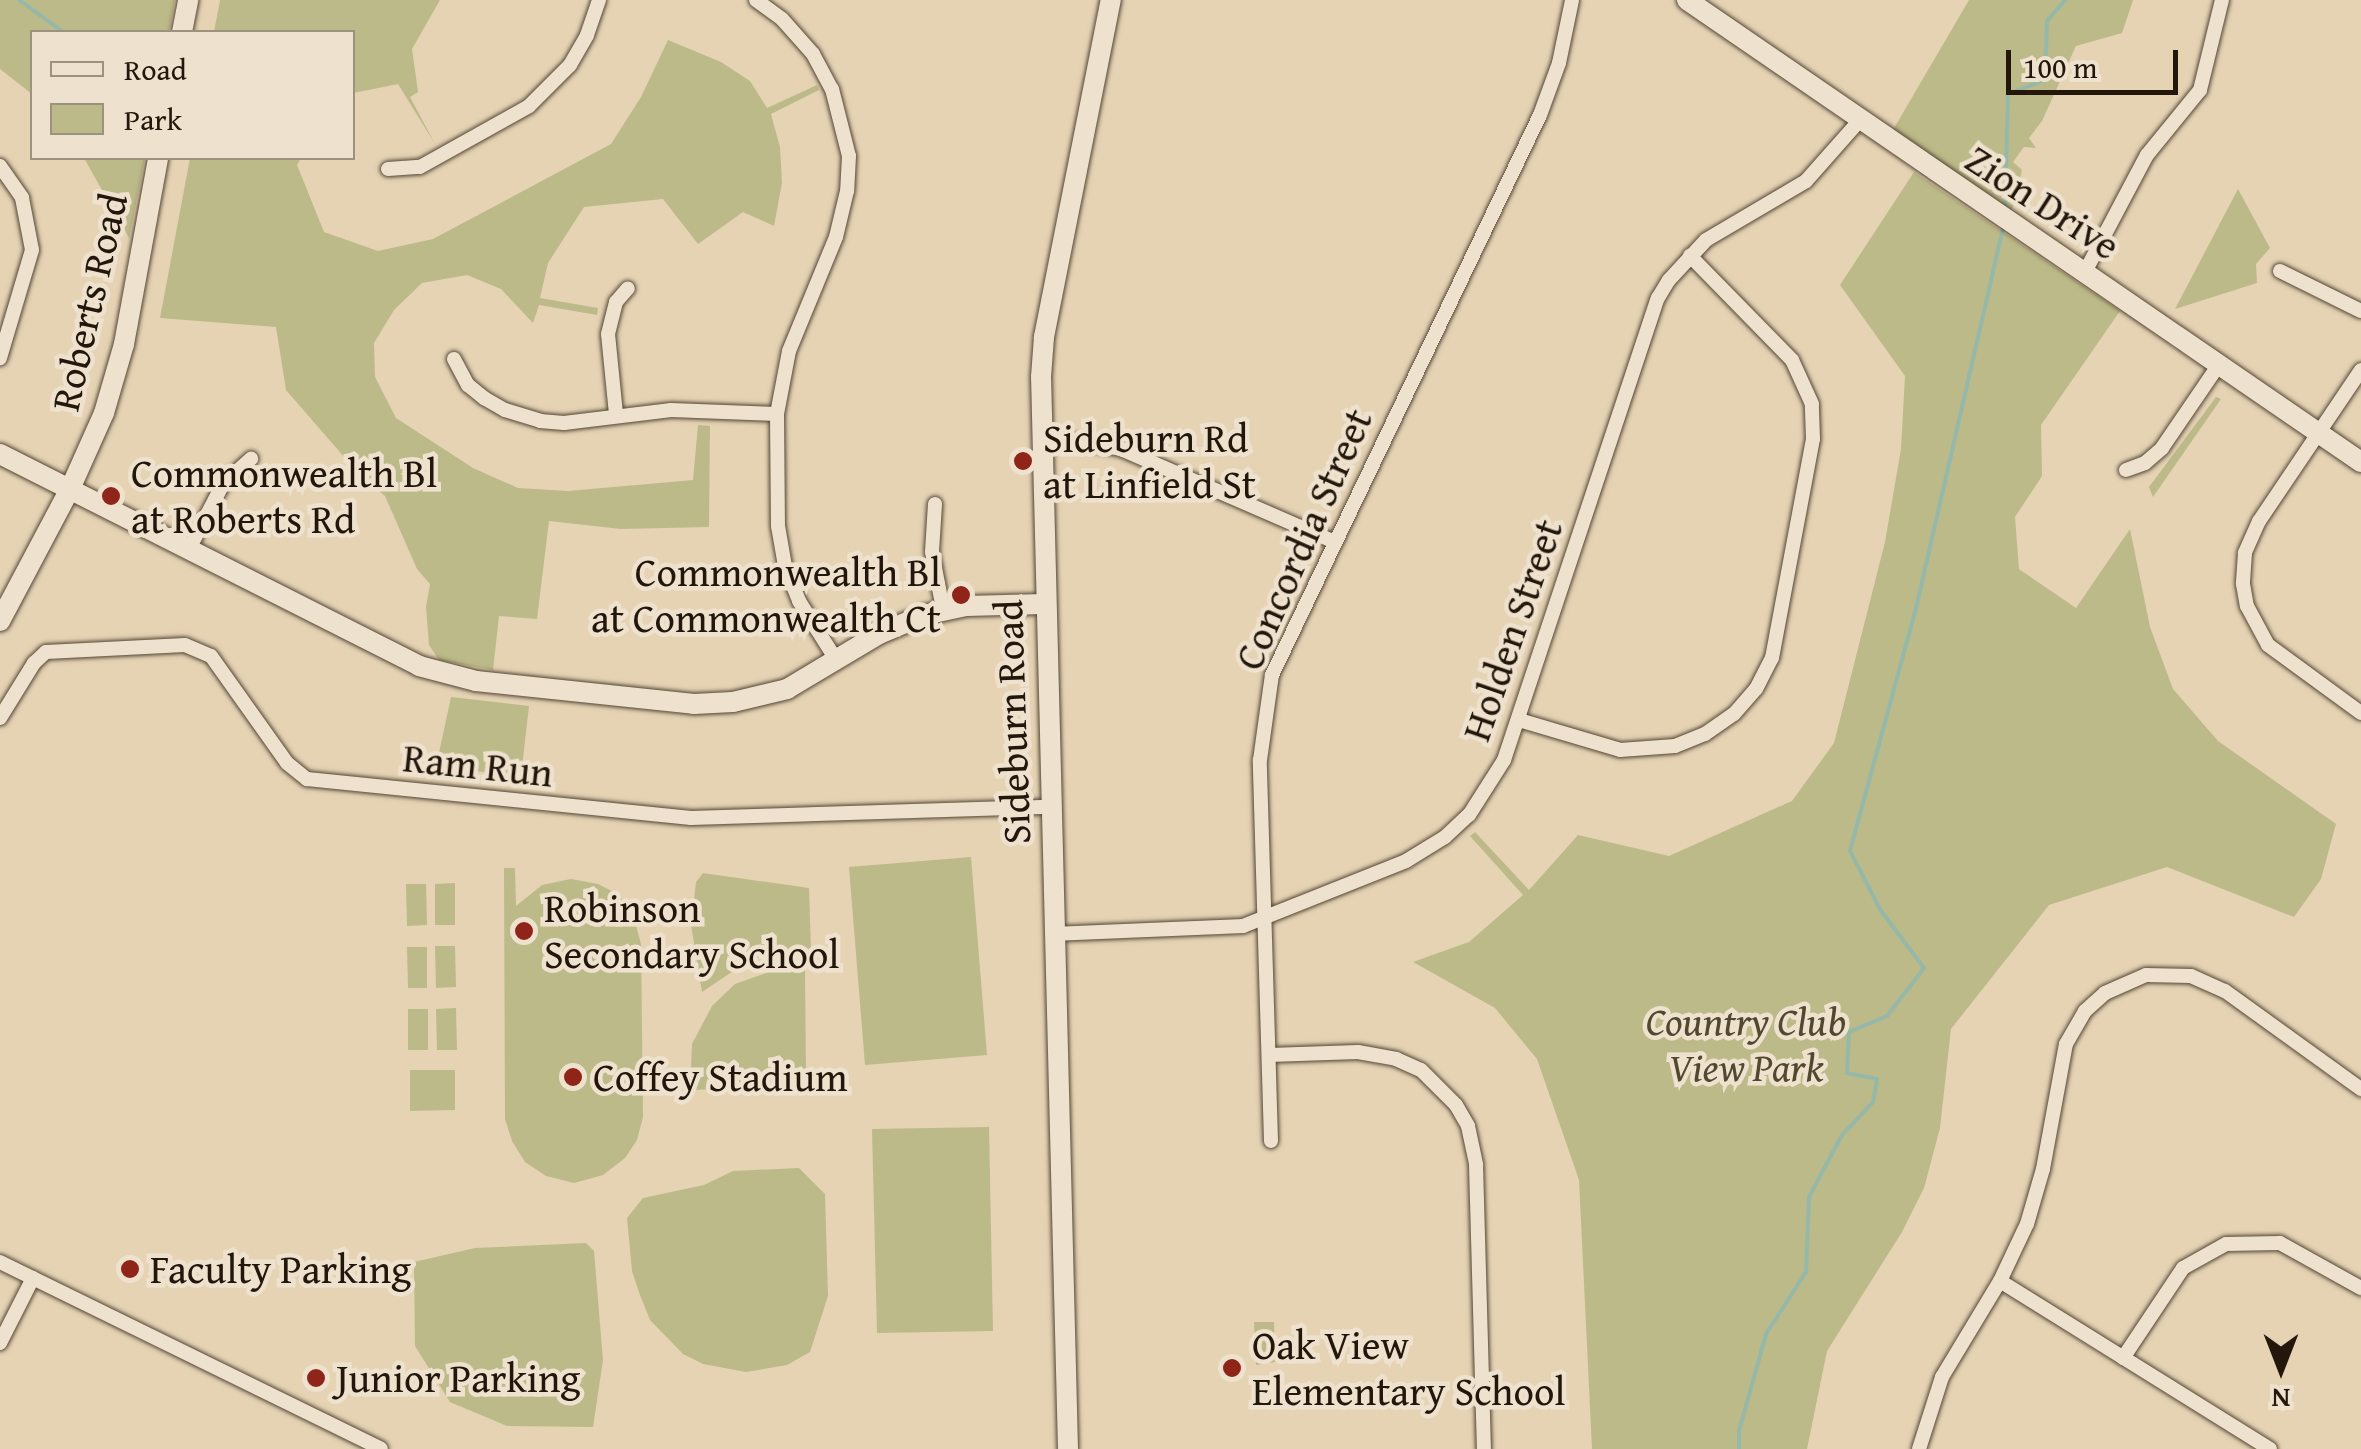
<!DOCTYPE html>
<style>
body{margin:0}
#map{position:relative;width:2361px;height:1449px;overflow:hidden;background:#e5d3b4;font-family:"Gentium Book Plus",serif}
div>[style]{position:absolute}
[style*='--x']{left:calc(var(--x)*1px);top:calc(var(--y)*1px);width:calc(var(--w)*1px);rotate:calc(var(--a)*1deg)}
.green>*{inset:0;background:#bcba88}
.stream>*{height:4px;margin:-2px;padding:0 2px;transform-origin:2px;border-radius:2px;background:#96b8a9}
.roads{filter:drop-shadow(0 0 2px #544635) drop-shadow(0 0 2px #544635)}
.street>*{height:14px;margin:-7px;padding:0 7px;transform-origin:7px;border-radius:7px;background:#eee2ce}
.secondary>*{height:20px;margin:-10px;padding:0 10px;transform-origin:10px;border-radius:10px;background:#eee2ce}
.dots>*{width:28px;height:28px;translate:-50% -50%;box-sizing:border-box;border:5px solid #eee2ce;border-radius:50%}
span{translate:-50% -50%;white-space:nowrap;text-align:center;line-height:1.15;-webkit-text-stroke:9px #eee2ce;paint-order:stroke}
.street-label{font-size:40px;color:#23170b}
.poi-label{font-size:40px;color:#23170b}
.left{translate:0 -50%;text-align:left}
.right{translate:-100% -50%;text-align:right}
.park-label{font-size:40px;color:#514830;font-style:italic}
.legend{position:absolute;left:30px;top:30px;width:325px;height:130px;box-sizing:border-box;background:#eee2ce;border:2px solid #9d9180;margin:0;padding:12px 18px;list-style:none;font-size:30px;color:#23170b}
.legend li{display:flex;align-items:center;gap:20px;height:50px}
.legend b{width:50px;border:2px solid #9d9180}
.north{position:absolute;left:2231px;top:1319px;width:100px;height:100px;-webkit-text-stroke:8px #eee2ce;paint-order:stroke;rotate:180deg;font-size:28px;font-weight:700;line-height:40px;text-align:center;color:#23170b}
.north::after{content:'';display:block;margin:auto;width:35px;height:45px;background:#23170b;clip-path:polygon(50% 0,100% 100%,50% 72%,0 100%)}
.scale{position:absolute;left:2006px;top:50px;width:172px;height:45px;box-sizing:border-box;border:5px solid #23170b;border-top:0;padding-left:12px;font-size:30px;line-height:35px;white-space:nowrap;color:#23170b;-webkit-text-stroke:8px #eee2ce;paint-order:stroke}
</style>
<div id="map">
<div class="green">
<i style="clip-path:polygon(0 0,175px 0,169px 32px,32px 32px,32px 94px,0 69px)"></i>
<i style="clip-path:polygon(220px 0,440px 0,412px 49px,418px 92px,410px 97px,435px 144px,398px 84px,353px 93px,352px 32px,214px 32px)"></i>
<i style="clip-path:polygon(1969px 0,2133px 0,2122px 33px,2076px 46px,2042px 121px,2029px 138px,2036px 148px,2024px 147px,2013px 162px,2022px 170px,2011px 214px,1890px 135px)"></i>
<i style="clip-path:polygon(668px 40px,721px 62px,750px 81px,767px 108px,817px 85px,819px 90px,771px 114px,780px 147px,782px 183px,774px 226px,743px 212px,698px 244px,663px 199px,584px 207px,548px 263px,540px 298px,598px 308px,597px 315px,539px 305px,533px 323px,501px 289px,467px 275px,422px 283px,394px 310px,374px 343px,375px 377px,396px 418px,473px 468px,518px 488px,568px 491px,693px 480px,698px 425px,710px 426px,709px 527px,621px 529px,549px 521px,537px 619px,499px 616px,493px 670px,439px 660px,429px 645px,426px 607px,430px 584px,417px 569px,385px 496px,358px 473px,286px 390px,276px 327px,160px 318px,190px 158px,301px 158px,297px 165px,324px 232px,378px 251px,433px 239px,611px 144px,641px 97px)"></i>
<i style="clip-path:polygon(84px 158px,145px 158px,129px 239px,129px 238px)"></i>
<i style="clip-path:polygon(1914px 172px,2120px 311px,2041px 425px,2042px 476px,2015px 517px,2019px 569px,2076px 608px,2130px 529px,2150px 627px,2173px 689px,2218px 741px,2336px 824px,2321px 879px,2294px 917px,2167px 867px,2049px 905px,1951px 1029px,1940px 1128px,1924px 1188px,1902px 1232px,1827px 1351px,1807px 1449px,1592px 1449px,1579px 1180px,1537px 1059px,1495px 1008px,1413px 962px,1469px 942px,1523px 895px,1470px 836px,1475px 832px,1529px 890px,1578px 835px,1669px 856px,1792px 801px,1834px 743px,1885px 542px,1901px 449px,1905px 376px,1840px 285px)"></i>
<i style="clip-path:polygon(2238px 189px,2270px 248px,2256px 264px,2257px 283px,2175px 309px)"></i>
<i style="clip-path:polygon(2216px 397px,2221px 399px,2153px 497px,2149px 487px)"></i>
<i style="clip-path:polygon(451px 697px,529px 706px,521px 776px,436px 767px)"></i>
<i style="clip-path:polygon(971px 857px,987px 1055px,865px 1065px,849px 867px)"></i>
<i style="clip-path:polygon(504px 868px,515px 868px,516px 906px,542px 885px,571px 879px,598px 884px,618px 894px,634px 918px,641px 944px,643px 1117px,637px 1140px,625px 1158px,603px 1175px,574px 1183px,546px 1176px,525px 1162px,512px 1141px,505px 1119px)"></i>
<i style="clip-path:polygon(703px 873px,809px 888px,811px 951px,751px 959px,702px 992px,691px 925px,696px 882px)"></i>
<i style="clip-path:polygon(455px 883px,455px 925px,435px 925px,435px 884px)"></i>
<i style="clip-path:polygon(406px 884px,426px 884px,427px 925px,407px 926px)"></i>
<i style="clip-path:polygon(435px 946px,455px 946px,456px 987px,436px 988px)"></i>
<i style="clip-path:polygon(407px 947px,427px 947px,427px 988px,408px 988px)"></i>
<i style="clip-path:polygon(780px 968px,805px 969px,806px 1074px,795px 1086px,690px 1090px,692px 1044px,712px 1006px,735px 984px)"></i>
<i style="clip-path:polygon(456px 1008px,457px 1050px,437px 1050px,436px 1009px)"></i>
<i style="clip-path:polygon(408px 1009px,428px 1009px,428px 1050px,408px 1050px)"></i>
<i style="clip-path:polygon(410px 1070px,455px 1070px,455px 1110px,410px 1111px)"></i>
<i style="clip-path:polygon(989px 1127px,993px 1331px,877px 1333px,872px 1129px)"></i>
<i style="clip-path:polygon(799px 1168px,825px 1194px,828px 1296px,810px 1352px,787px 1365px,746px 1372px,703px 1364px,683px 1354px,650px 1320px,640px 1295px,632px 1271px,627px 1218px,643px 1198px,704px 1185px,733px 1171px)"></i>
<i style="clip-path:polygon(586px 1243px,594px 1251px,603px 1360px,593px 1427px,507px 1426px,450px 1402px,415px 1346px,414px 1262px,475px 1248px)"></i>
<i style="clip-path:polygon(1254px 1322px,1274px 1322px,1275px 1362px,1256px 1365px)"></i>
</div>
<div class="stream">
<i style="--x:19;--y:0;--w:54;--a:36"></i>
<i style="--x:2005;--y:209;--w:115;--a:-88.5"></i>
<i style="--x:2008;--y:94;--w:40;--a:-21"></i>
<i style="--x:2045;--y:80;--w:59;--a:-88.1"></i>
<i style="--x:2047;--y:21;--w:28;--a:-49"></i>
<i style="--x:1739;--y:1449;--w:18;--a:-90"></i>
<i style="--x:1739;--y:1431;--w:101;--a:-74.4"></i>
<i style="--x:1766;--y:1334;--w:74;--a:-57.2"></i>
<i style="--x:1806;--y:1272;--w:75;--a:-87.7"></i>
<i style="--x:1809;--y:1197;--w:70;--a:-62"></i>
<i style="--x:1842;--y:1135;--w:45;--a:-46.8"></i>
<i style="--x:1873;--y:1102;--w:23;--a:-80"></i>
<i style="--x:1877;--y:1079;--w:31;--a:-169"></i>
<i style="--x:1847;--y:1073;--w:41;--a:-87.2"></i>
<i style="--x:1849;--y:1032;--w:41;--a:-22.8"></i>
<i style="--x:1887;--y:1016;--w:61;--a:-52.4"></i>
<i style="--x:1924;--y:968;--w:71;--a:-127"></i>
<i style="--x:1881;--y:911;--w:68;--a:-117.3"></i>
<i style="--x:1850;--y:851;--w:252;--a:-74.8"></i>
<i style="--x:1916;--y:608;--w:390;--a:-77.1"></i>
</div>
<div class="roads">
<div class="street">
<i style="--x:756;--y:0;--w:32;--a:36"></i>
<i style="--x:782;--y:19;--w:47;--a:48.5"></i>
<i style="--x:813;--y:54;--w:40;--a:62"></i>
<i style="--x:832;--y:89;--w:69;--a:75.8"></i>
<i style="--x:849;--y:156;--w:35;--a:93"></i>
<i style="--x:847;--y:191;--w:47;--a:103.4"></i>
<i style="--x:836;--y:237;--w:123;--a:112.4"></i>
<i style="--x:789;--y:351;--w:64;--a:100.8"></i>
<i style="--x:777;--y:414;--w:112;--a:89.5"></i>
<i style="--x:778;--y:526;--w:41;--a:80.1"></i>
<i style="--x:785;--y:566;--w:38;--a:68"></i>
<i style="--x:799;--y:601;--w:71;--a:57.7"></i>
<i style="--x:0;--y:166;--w:39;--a:55"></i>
<i style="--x:22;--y:198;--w:53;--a:79.1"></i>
<i style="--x:32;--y:250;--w:113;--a:106.5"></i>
<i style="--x:388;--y:169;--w:32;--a:-4"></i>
<i style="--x:420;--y:167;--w:125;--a:-29.2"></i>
<i style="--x:529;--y:106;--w:58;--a:-45"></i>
<i style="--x:570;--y:65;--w:34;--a:-60"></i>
<i style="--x:587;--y:35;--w:37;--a:-71"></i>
<i style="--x:2086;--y:270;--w:130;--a:-62.1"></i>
<i style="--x:2147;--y:155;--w:84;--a:-50.8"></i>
<i style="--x:2200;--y:90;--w:93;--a:-76.3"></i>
<i style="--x:2280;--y:271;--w:90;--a:26.3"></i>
<i style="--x:454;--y:359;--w:30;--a:62"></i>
<i style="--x:468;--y:385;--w:21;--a:39"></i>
<i style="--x:484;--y:398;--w:24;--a:30"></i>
<i style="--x:505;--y:410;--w:37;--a:17"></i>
<i style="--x:540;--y:421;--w:24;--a:5"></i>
<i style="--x:564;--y:423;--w:108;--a:-6.9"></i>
<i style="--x:671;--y:410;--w:106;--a:2.2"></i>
<i style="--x:2361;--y:370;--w:182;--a:124"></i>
<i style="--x:2259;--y:521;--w:35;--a:114"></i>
<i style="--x:2245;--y:553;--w:31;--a:94"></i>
<i style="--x:2243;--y:584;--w:22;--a:80"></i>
<i style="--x:2247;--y:606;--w:44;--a:61.7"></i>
<i style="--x:2268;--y:645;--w:115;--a:36.2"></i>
<i style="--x:616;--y:414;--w:80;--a:-95.7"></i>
<i style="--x:608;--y:334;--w:33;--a:-76"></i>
<i style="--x:616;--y:302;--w:18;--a:-49"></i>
<i style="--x:1041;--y:436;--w:81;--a:9.2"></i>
<i style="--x:1121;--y:449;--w:231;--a:23.5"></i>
<i style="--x:2126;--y:470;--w:20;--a:-20"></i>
<i style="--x:2145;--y:463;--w:23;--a:-41"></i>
<i style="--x:2162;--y:448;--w:99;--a:-55.7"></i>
<i style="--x:935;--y:504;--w:48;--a:93.6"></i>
<i style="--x:932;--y:552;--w:58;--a:79.1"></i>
<i style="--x:189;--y:549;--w:73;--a:-62.4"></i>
<i style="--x:223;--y:484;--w:38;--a:-42"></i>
<i style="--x:0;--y:718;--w:65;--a:-58.3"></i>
<i style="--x:34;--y:663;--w:16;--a:-43"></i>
<i style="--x:46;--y:652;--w:139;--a:-2.9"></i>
<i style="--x:185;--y:645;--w:28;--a:23"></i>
<i style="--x:211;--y:656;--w:131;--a:54.6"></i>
<i style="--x:287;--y:763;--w:26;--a:39"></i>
<i style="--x:307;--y:779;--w:386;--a:5.8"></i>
<i style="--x:691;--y:818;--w:359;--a:-1.8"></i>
<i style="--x:1519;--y:720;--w:105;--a:16.5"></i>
<i style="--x:1620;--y:750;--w:55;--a:-4.2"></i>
<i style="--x:1675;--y:746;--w:32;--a:-22"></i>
<i style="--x:1705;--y:734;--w:35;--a:-35"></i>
<i style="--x:1734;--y:714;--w:33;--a:-49"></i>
<i style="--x:1756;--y:689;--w:35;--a:-63"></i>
<i style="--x:1772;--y:658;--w:223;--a:-79.4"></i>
<i style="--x:1813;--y:439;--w:35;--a:-92"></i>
<i style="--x:1812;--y:404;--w:48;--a:-114.4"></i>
<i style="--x:1792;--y:360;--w:146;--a:-134.4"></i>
<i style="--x:1053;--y:934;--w:190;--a:-2.4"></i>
<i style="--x:1243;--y:926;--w:175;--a:-21.7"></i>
<i style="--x:1406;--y:861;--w:46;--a:-31.6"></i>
<i style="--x:1445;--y:837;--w:33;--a:-43"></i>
<i style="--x:1469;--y:815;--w:65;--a:-57.5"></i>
<i style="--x:1504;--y:760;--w:487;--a:-71.6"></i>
<i style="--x:1658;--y:298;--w:21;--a:-59"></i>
<i style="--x:1669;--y:280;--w:54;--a:-47.2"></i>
<i style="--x:1706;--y:240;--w:116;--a:-30.5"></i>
<i style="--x:1806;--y:181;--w:81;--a:-48.5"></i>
<i style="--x:1269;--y:1055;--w:89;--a:-1.9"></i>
<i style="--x:1358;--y:1052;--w:39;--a:10"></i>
<i style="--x:1396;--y:1059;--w:27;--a:24"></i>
<i style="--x:1421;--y:1070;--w:49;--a:45"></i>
<i style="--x:1456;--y:1105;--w:24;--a:60"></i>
<i style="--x:1468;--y:1126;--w:40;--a:78"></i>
<i style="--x:1476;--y:1165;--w:284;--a:88.4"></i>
<i style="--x:1271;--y:1141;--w:381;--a:-91.7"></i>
<i style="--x:1260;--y:760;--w:86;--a:-82"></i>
<i style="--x:1272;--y:675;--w:621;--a:-64.43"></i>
<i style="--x:1540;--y:115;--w:55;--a:-69.9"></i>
<i style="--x:1559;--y:63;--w:64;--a:-78.3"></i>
<i style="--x:0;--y:1262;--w:424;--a:26.1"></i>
<i style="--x:2000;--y:1281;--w:318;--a:31.9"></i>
<i style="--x:0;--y:1343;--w:73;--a:-63.1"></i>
<i style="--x:2123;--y:1358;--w:108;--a:-56.3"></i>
<i style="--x:2183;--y:1268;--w:49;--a:-29.2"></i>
<i style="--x:2226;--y:1244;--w:54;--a:-1.1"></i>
<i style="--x:2280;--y:1243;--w:93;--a:29.1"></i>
<i style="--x:1919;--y:1449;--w:76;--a:-72.3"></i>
<i style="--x:1942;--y:1377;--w:112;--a:-58.9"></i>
<i style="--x:2000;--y:1281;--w:63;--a:-64.7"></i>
<i style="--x:2027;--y:1224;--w:57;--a:-73.8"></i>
<i style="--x:2043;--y:1169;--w:127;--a:-79.6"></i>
<i style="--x:2066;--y:1044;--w:38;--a:-60"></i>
<i style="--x:2085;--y:1011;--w:27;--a:-42"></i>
<i style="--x:2105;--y:993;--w:45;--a:-23.7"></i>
<i style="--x:2146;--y:975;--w:45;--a:1.3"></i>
<i style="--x:2191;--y:976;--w:37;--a:24"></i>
<i style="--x:2225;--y:991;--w:168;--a:35.8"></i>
</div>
<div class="secondary">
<i style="--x:1687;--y:0;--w:817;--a:34.43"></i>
<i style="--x:182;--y:32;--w:33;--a:-79"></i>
<i style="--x:0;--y:454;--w:470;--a:26.8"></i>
<i style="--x:419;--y:666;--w:59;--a:14.7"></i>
<i style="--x:476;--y:681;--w:219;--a:6"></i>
<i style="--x:694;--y:704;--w:39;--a:-3"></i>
<i style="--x:733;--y:702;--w:56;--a:-13.5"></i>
<i style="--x:787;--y:689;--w:107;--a:-30.9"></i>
<i style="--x:879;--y:634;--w:49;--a:-22.9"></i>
<i style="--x:924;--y:615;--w:43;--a:-12.1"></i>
<i style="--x:966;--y:606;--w:78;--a:-1.5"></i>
<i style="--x:0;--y:621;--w:149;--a:-62.1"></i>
<i style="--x:70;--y:489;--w:83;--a:-65.9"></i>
<i style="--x:104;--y:413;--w:72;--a:-73.8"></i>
<i style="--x:124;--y:344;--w:189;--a:-79.6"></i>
<i style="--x:1068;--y:1449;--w:1072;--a:-91.44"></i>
<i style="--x:1041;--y:377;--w:40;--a:-85.7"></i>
<i style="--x:1044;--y:337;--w:344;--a:-78.8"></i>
</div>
</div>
<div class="dots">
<i style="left:1023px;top:461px;background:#8f2418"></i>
<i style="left:111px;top:496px;background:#8f2418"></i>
<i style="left:961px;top:595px;background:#8f2418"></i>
<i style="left:524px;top:931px;background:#8f2418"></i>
<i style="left:573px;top:1077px;background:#8f2418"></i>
<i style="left:130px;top:1269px;background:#8f2418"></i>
<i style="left:1232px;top:1368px;background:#8f2418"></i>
<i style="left:316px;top:1378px;background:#8f2418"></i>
</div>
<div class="street-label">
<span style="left:2043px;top:202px;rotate:33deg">Zion Drive</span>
<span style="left:89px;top:302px;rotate:-77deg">Roberts Road</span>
<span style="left:1303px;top:539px;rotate:-66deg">Concordia Street</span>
<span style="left:1512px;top:630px;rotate:-71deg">Holden Street</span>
<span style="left:1012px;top:722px;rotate:-92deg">Sideburn Road</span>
<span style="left:478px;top:765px;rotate:6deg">Ram Run</span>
</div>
<div class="poi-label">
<span class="left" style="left:1043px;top:461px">Sideburn Rd<br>at Linfield St</span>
<span class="left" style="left:131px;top:496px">Commonwealth Bl<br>at Roberts Rd</span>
<span class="right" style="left:941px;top:595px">Commonwealth Bl<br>at Commonwealth Ct</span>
<span class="left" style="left:544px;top:931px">Robinson<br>Secondary School</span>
<span class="left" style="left:593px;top:1077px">Coffey Stadium</span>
<span class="left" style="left:150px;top:1269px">Faculty Parking</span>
<span class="left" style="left:1252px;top:1368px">Oak View<br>Elementary School</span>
<span class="left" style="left:336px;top:1378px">Junior Parking</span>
</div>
<div class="park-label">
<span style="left:1746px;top:1044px">Country Club<br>View Park</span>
</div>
<ul class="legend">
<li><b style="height:12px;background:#eee2ce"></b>Road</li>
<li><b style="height:28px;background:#bcba88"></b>Park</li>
</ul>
<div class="north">N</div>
<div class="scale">100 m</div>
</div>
